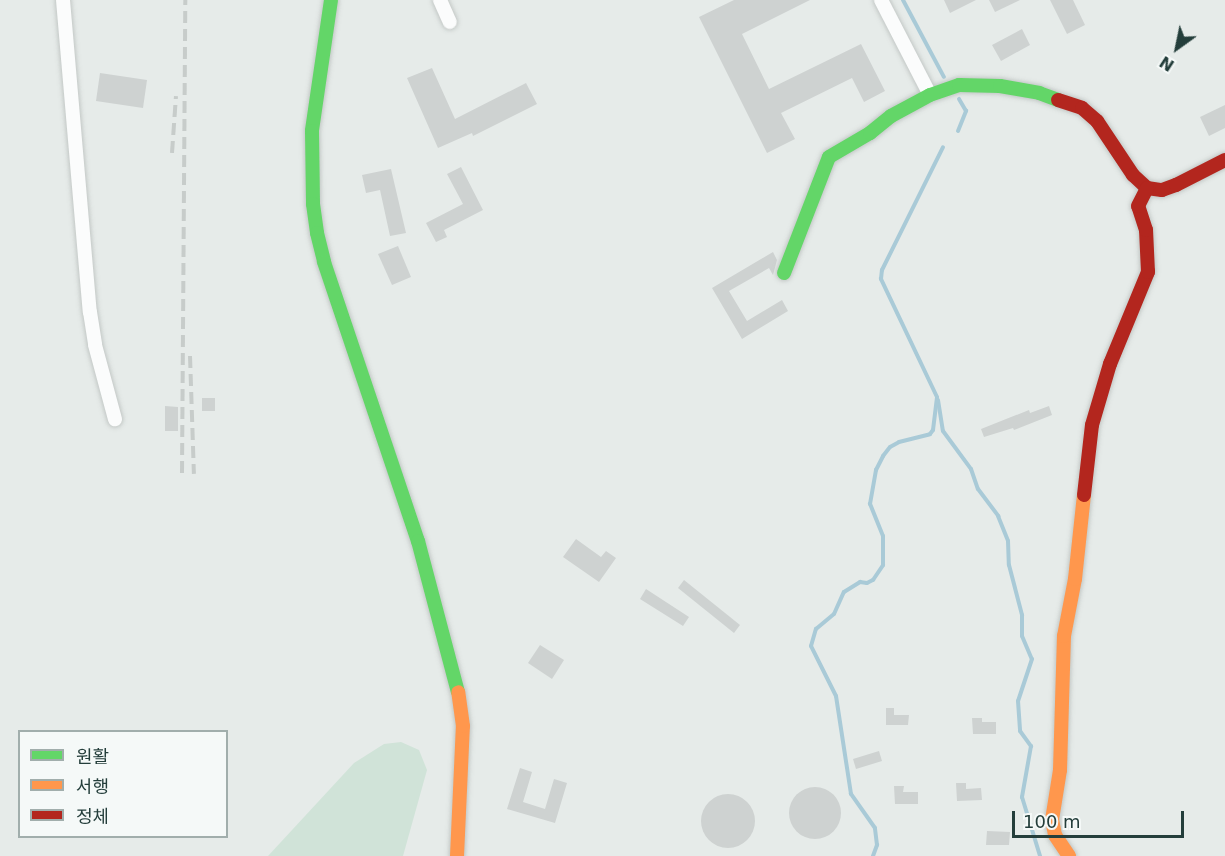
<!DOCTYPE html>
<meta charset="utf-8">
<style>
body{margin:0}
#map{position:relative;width:1225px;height:856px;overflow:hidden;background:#e6ebe9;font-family:"DejaVu Sans","Noto Sans KR",sans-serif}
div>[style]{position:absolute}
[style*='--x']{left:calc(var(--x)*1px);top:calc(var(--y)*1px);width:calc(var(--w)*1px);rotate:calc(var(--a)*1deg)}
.green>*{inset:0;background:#d0e3d8}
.stream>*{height:4px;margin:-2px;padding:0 2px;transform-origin:2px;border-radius:2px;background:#a9cad7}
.building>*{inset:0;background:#ced2d1}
.round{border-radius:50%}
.roads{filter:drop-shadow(0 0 2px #c3c8c6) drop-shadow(0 0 2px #c3c8c6)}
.street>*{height:14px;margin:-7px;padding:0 7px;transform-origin:7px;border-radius:7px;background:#fbfcfc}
.fast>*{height:14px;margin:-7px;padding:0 7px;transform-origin:7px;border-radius:7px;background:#63d668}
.slow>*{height:14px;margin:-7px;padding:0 7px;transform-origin:7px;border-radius:7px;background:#ff974d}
.jam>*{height:14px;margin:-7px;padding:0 7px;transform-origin:7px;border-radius:7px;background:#b3261e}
.rail>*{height:4px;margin-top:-2px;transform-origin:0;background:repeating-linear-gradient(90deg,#c7ccca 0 12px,transparent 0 18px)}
span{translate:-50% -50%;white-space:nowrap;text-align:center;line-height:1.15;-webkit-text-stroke:4.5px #f5f9f8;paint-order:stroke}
.legend{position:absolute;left:18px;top:730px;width:210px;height:108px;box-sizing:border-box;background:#f5f9f8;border:2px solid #a1aeac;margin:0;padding:8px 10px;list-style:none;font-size:18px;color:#243e3b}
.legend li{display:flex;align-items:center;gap:12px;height:30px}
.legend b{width:30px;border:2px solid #a1aeac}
.north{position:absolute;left:1147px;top:18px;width:60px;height:60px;-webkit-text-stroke:4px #f5f9f8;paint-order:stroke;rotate:213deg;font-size:16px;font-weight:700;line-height:24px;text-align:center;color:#243e3b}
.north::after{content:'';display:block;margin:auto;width:21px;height:27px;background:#243e3b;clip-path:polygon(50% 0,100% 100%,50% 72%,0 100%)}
.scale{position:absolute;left:1012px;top:811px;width:172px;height:27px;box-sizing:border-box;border:3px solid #243e3b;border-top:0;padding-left:8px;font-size:18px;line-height:21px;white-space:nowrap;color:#243e3b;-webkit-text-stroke:4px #f5f9f8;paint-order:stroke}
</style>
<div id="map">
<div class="green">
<i style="clip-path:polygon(401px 742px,419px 750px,427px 770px,403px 856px,268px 856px,354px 763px,384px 744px)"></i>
</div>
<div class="stream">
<i style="--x:903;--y:0;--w:87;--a:62"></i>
<i style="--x:958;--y:131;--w:22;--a:-68"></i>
<i style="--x:966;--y:111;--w:14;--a:-120"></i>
<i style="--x:938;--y:400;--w:31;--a:81"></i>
<i style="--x:943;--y:431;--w:47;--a:53.6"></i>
<i style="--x:971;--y:469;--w:21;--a:71"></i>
<i style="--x:978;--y:489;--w:34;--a:53"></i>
<i style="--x:998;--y:516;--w:27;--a:68"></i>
<i style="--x:1008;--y:541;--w:24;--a:88"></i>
<i style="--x:1009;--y:565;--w:52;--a:75.4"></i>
<i style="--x:1022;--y:615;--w:21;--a:90"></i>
<i style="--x:1022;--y:636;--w:25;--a:67"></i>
<i style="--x:1032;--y:659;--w:44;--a:108.4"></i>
<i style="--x:1018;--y:701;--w:30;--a:86"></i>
<i style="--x:1020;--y:731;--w:19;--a:54"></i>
<i style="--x:1031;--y:746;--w:52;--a:100"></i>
<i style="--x:1022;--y:797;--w:62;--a:73"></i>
<i style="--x:873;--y:856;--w:12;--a:-70"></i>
<i style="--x:877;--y:845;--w:17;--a:-97"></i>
<i style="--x:875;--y:828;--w:42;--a:-125.2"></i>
<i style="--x:851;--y:794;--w:99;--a:-98.7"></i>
<i style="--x:836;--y:696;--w:56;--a:-116.6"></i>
<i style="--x:811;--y:646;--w:18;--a:-74"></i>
<i style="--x:816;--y:629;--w:23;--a:-40"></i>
<i style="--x:834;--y:614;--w:24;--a:-66"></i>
<i style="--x:844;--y:592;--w:19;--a:-32"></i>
<i style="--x:860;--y:582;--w:7;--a:8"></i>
<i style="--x:867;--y:583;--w:7;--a:-27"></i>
<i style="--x:873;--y:580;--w:18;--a:-56"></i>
<i style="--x:883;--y:565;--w:29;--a:-90"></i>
<i style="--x:883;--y:536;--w:35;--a:-112"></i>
<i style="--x:870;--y:504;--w:35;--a:-80"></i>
<i style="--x:876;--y:470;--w:16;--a:-63"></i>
<i style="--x:883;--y:456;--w:11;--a:-52"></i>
<i style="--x:890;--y:447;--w:10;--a:-29"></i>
<i style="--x:899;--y:442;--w:32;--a:-14"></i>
<i style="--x:930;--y:434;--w:5;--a:-53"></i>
<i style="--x:933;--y:430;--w:33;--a:-83"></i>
<i style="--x:937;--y:397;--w:131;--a:-115.4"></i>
<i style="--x:881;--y:279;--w:9;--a:-84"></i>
<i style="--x:882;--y:270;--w:137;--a:-63.6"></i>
</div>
<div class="building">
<i style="clip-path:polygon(734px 0,810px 0,742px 34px,769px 89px,861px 44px,885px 91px,864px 102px,852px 78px,781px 113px,795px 139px,767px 153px,699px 17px)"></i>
<i style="clip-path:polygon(944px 0,976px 0,950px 13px)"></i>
<i style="clip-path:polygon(989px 0,1020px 0,995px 12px)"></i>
<i style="clip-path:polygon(1050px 0,1073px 0,1085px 25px,1067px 34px)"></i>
<i style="clip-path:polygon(1022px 29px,1030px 45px,1001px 61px,992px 45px)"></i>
<i style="clip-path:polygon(432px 68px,455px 119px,526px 83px,537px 104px,473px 136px,472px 133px,438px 148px,407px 78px)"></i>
<i style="clip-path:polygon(100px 73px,147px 80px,143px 108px,96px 101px)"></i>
<i style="clip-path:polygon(1225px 105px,1225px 128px,1209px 136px,1200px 117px)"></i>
<i style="clip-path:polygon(461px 167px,483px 210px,444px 230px,447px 237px,436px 242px,426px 223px,463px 204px,447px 174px)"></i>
<i style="clip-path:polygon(391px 169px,406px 233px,390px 236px,380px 190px,366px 193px,362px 175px)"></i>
<i style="clip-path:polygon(398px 246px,411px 277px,392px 285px,378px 254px)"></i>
<i style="clip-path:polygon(773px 252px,777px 260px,773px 275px,769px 268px,729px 291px,747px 321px,782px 300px,788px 311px,742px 339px,712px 288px)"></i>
<i style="clip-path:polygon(202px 398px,215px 398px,215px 411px,202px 411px)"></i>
<i style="clip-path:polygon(165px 406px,178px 407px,178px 431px,165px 431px)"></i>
<i style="clip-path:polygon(1049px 406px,1052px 415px,1014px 430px,1013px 428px,984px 437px,981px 429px,1029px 410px,1030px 413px)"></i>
<i style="clip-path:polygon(576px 539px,601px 557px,606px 551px,616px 558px,599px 582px,563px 557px)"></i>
<i style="clip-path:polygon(684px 580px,740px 625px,734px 633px,678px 588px)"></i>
<i style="clip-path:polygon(646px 589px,689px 617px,683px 626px,640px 599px)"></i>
<i style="clip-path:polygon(540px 645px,564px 660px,552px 679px,528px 663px)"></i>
<i style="clip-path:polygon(886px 708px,894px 708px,894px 715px,909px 715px,908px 725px,886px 725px)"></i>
<i style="clip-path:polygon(972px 718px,982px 718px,982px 722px,996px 722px,996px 734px,973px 734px)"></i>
<i style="clip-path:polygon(879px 751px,882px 761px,856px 769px,853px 759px)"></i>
<i style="clip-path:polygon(520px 768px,532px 772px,523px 802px,545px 809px,554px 779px,567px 783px,555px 823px,507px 809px)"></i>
<i style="clip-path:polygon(956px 783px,966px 783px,966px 789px,981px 788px,982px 800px,957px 801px)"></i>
<i style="clip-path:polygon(894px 786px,904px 786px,903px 792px,918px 792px,918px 804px,895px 804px)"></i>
<i class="round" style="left:789px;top:787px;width:52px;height:52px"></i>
<i class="round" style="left:701px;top:794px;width:54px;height:54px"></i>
<i style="clip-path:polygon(987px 831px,1010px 832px,1009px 845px,986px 845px)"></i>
</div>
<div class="roads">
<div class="street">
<i style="--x:63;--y:0;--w:313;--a:85.1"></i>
<i style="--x:90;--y:312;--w:33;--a:81"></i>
<i style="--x:95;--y:345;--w:77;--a:74.9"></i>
<i style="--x:440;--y:0;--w:24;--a:66"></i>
<i style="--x:881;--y:0;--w:107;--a:62.7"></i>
</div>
<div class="fast">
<i style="--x:331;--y:0;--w:132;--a:98.3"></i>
<i style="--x:312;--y:131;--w:73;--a:89.2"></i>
<i style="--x:313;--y:204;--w:29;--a:82"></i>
<i style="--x:317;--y:233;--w:30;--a:76"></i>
<i style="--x:324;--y:262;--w:294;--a:71.4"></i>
<i style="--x:418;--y:541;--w:156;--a:75.2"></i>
<i style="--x:784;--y:273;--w:124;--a:-68.8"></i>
<i style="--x:829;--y:157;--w:48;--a:-30.3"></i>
<i style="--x:870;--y:133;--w:27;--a:-39"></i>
<i style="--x:891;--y:116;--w:44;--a:-28.3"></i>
<i style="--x:930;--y:95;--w:31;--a:-19"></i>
<i style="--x:959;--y:85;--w:41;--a:1.4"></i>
<i style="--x:1000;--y:86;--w:40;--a:10"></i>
<i style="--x:1039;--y:93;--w:20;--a:20"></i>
</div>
<div class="slow">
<i style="--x:457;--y:856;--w:130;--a:-87.4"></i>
<i style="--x:463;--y:726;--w:34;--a:-98"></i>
<i style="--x:1069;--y:856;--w:25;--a:-124"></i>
<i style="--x:1055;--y:835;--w:15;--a:-101"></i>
<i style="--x:1052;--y:820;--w:51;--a:-80.9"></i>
<i style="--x:1060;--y:770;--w:134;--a:-88.3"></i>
<i style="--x:1064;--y:636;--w:58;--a:-79.1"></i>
<i style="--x:1075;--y:579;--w:84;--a:-83.9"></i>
</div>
<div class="jam">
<i style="--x:1058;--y:100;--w:25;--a:18"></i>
<i style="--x:1082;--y:108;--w:20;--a:41"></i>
<i style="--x:1097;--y:121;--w:65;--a:56.3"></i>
<i style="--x:1133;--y:175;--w:19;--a:43"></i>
<i style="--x:1147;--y:188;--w:15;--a:8"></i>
<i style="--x:1162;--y:190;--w:15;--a:-20"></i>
<i style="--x:1176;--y:185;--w:55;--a:-27"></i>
<i style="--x:1084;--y:495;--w:70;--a:-83.5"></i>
<i style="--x:1092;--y:425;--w:64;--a:-73.6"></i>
<i style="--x:1110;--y:364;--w:100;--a:-67.6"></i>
<i style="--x:1148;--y:272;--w:42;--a:-92.7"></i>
<i style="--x:1146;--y:230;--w:25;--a:-108"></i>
<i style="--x:1138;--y:206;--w:20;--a:-63"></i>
</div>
</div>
<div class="rail">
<i style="--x:172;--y:153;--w:57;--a:-86"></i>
<i style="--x:190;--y:356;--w:118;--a:88.1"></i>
<i style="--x:182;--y:473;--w:473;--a:-89.6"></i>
</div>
<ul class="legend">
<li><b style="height:8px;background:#63d668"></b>원활</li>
<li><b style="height:8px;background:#ff974d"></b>서행</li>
<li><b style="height:8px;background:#b3261e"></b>정체</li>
</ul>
<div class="north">N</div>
<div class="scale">100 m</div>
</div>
